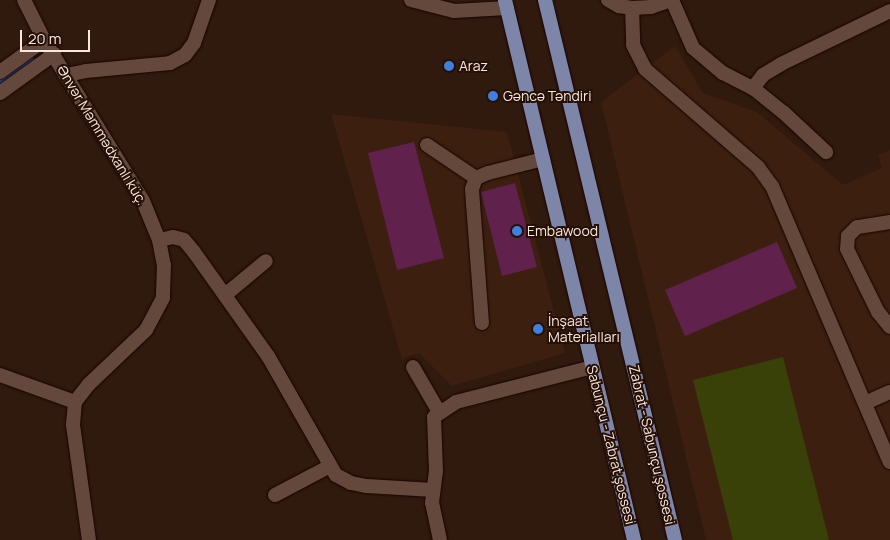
<!DOCTYPE html>
<meta charset="utf-8">
<style>
body{margin:0}
#map{position:relative;width:890px;height:540px;overflow:hidden;background:#30190d;font-family:Manrope,sans-serif}
div>[style]{position:absolute}
[style*='--x']{left:calc(var(--x)*1px);top:calc(var(--y)*1px);width:calc(var(--w)*1px);rotate:calc(var(--a)*1deg)}
.built>*{inset:0;background:#3c1f0f}
.green>*{inset:0;background:#394108}
.stream>*{height:7px;margin:-3.5px;padding:0 3.5px;transform-origin:3.5px;border-radius:3.5px;background:#294a84}
.building>*{inset:0;background:#60224d}
.roads{filter:drop-shadow(0 0 1px #170400) drop-shadow(0 0 1px #170400)}
.service>*{height:14px;margin:-7px;padding:0 7px;transform-origin:7px;border-radius:7px;background:#64483b}
.minor>*{height:14px;margin:-7px;padding:0 7px;transform-origin:7px;border-radius:7px;background:#64483b}
.tertiary>*{height:14px;margin:-7px;padding:0 7px;transform-origin:7px;border-radius:7px;background:#64483b}
.primary>*{height:14px;margin:-7px;padding:0 7px;transform-origin:7px;border-radius:7px;background:#7d86a8}
.dots>*{width:14px;height:14px;translate:-50% -50%;box-sizing:border-box;border:2px solid #261005;border-radius:50%}
span{translate:-50% -50%;white-space:nowrap;text-align:center;line-height:1.15;-webkit-text-stroke:4px #261005;paint-order:stroke}
.poi-label{font-size:14px;color:#f8e7df}
.left{translate:0 -50%;text-align:left}
.street-label{font-size:14px;color:#f8e7df}
.scale{position:absolute;left:20px;top:30px;width:70px;height:22px;box-sizing:border-box;border:2px solid #f8e7df;border-top:0;padding-left:6px;font-size:15px;line-height:18px;white-space:nowrap;color:#f8e7df;-webkit-text-stroke:4px #261005;paint-order:stroke}
</style>
<div id="map">
<div class="built">
<i style="clip-path:polygon(675px 46px,703px 93px,757px 112px,843px 185px,882px 168px,878px 155px,890px 150px,890px 540px,706px 540px,601px 102px)"></i>
<i style="clip-path:polygon(331px 114px,507px 132px,565px 353px,452px 386px,419px 353px,402px 359px)"></i>
</div>
<div class="green">
<i style="clip-path:polygon(783px 357px,829px 540px,733px 540px,693px 380px)"></i>
</div>
<div class="stream">
<i style="--x:0;--y:81;--w:37;--a:-34"></i>
</div>
<div class="building">
<i style="clip-path:polygon(414px 142px,444px 258px,397px 270px,368px 153px)"></i>
<i style="clip-path:polygon(515px 183px,537px 267px,502px 276px,481px 192px)"></i>
<i style="clip-path:polygon(777px 242px,797px 288px,685px 336px,665px 290px)"></i>
</div>
<div class="roads">
<div class="service">
<i style="--x:632;--y:8;--w:37;--a:88"></i>
<i style="--x:633;--y:45;--w:27;--a:63"></i>
<i style="--x:645;--y:69;--w:150;--a:40.9"></i>
<i style="--x:758;--y:167;--w:24;--a:54"></i>
<i style="--x:772;--y:186;--w:300;--a:66.9"></i>
<i style="--x:427;--y:145;--w:59;--a:34"></i>
<i style="--x:890;--y:222;--w:33;--a:171"></i>
<i style="--x:857;--y:227;--w:13;--a:135"></i>
<i style="--x:848;--y:236;--w:13;--a:94"></i>
<i style="--x:847;--y:249;--w:70;--a:63.8"></i>
<i style="--x:878;--y:312;--w:19;--a:51"></i>
<i style="--x:482;--y:323;--w:119;--a:-94.3"></i>
<i style="--x:473;--y:204;--w:15;--a:-94"></i>
<i style="--x:472;--y:189;--w:12;--a:-70"></i>
<i style="--x:476;--y:178;--w:13;--a:-23"></i>
<i style="--x:488;--y:173;--w:57;--a:-14.3"></i>
<i style="--x:865;--y:403;--w:27;--a:-24"></i>
</div>
<div class="minor">
<i style="--x:24;--y:0;--w:45;--a:63.4"></i>
<i style="--x:44;--y:40;--w:189;--a:58.4"></i>
<i style="--x:143;--y:201;--w:42;--a:67.7"></i>
<i style="--x:159;--y:240;--w:25;--a:79"></i>
<i style="--x:164;--y:265;--w:33;--a:92"></i>
<i style="--x:163;--y:298;--w:36;--a:118"></i>
<i style="--x:146;--y:330;--w:79;--a:136.5"></i>
<i style="--x:89;--y:384;--w:23;--a:128"></i>
<i style="--x:75;--y:402;--w:23;--a:95"></i>
<i style="--x:73;--y:425;--w:116;--a:82.1"></i>
<i style="--x:411;--y:0;--w:44;--a:14.3"></i>
<i style="--x:454;--y:11;--w:53;--a:-3.2"></i>
<i style="--x:672;--y:0;--w:52;--a:66.4"></i>
<i style="--x:693;--y:48;--w:39;--a:40"></i>
<i style="--x:723;--y:73;--w:34;--a:27"></i>
<i style="--x:753;--y:88;--w:16;--a:-52"></i>
<i style="--x:763;--y:75;--w:21;--a:-31"></i>
<i style="--x:781;--y:64;--w:121;--a:-25.9"></i>
<i style="--x:0;--y:72;--w:54;--a:-36"></i>
<i style="--x:67;--y:75;--w:19;--a:-12"></i>
<i style="--x:86;--y:71;--w:84;--a:-5.4"></i>
<i style="--x:170;--y:63;--w:17;--a:-28"></i>
<i style="--x:185;--y:55;--w:15;--a:-53"></i>
<i style="--x:194;--y:43;--w:46;--a:-70.8"></i>
<i style="--x:753;--y:88;--w:38;--a:39"></i>
<i style="--x:783;--y:112;--w:59;--a:42.9"></i>
<i style="--x:0;--y:93;--w:67;--a:-35.8"></i>
<i style="--x:159;--y:240;--w:14;--a:-12"></i>
<i style="--x:173;--y:237;--w:11;--a:15"></i>
<i style="--x:184;--y:240;--w:16;--a:50"></i>
<i style="--x:194;--y:252;--w:128;--a:54.6"></i>
<i style="--x:268;--y:356;--w:137;--a:60.3"></i>
<i style="--x:336;--y:475;--w:17;--a:28"></i>
<i style="--x:351;--y:483;--w:16;--a:11"></i>
<i style="--x:367;--y:486;--w:66;--a:3.5"></i>
<i style="--x:225;--y:295;--w:53;--a:-39.7"></i>
<i style="--x:413;--y:367;--w:52;--a:60"></i>
<i style="--x:0;--y:375;--w:80;--a:19.8"></i>
<i style="--x:275;--y:495;--w:62;--a:-27.8"></i>
<i style="--x:440;--y:540;--w:38;--a:-102"></i>
<i style="--x:432;--y:503;--w:32;--a:-83"></i>
<i style="--x:436;--y:471;--w:54;--a:-92.1"></i>
<i style="--x:434;--y:417;--w:27;--a:-34"></i>
<i style="--x:456;--y:402;--w:140;--a:-14.4"></i>
</div>
<div class="tertiary">
<i style="--x:608;--y:0;--w:13;--a:29"></i>
<i style="--x:619;--y:6;--w:13;--a:9"></i>
<i style="--x:632;--y:8;--w:19;--a:-3"></i>
<i style="--x:651;--y:7;--w:21;--a:-19"></i>
</div>
<div class="primary">
<i style="--x:505;--y:0;--w:555;--a:76.56"></i>
<i style="--x:545;--y:0;--w:555;--a:76.46"></i>
</div>
</div>
<div class="dots">
<i style="left:449px;top:66px;background:#3f7fe0"></i>
<i style="left:493px;top:96px;background:#3f7fe0"></i>
<i style="left:517px;top:231px;background:#3f7fe0"></i>
<i style="left:538px;top:329px;background:#3f7fe0"></i>
</div>
<div class="poi-label">
<span class="left" style="left:459px;top:66px">Araz</span>
<span class="left" style="left:503px;top:96px">Gəncə Təndiri</span>
<span class="left" style="left:527px;top:231px">Embawood</span>
<span class="left" style="left:548px;top:329px">İnşaat<br>Materialları</span>
</div>
<div class="street-label">
<span style="left:102px;top:135px;rotate:59deg">Ənvər Məmmədxanlı küç.</span>
<span style="left:611px;top:445px;rotate:76deg">Sabunçu - Zabrat şossesi</span>
<span style="left:652px;top:445px;rotate:77deg">Zabrat - Sabunçu şossesi</span>
</div>
<div class="scale">20 m</div>
</div>
